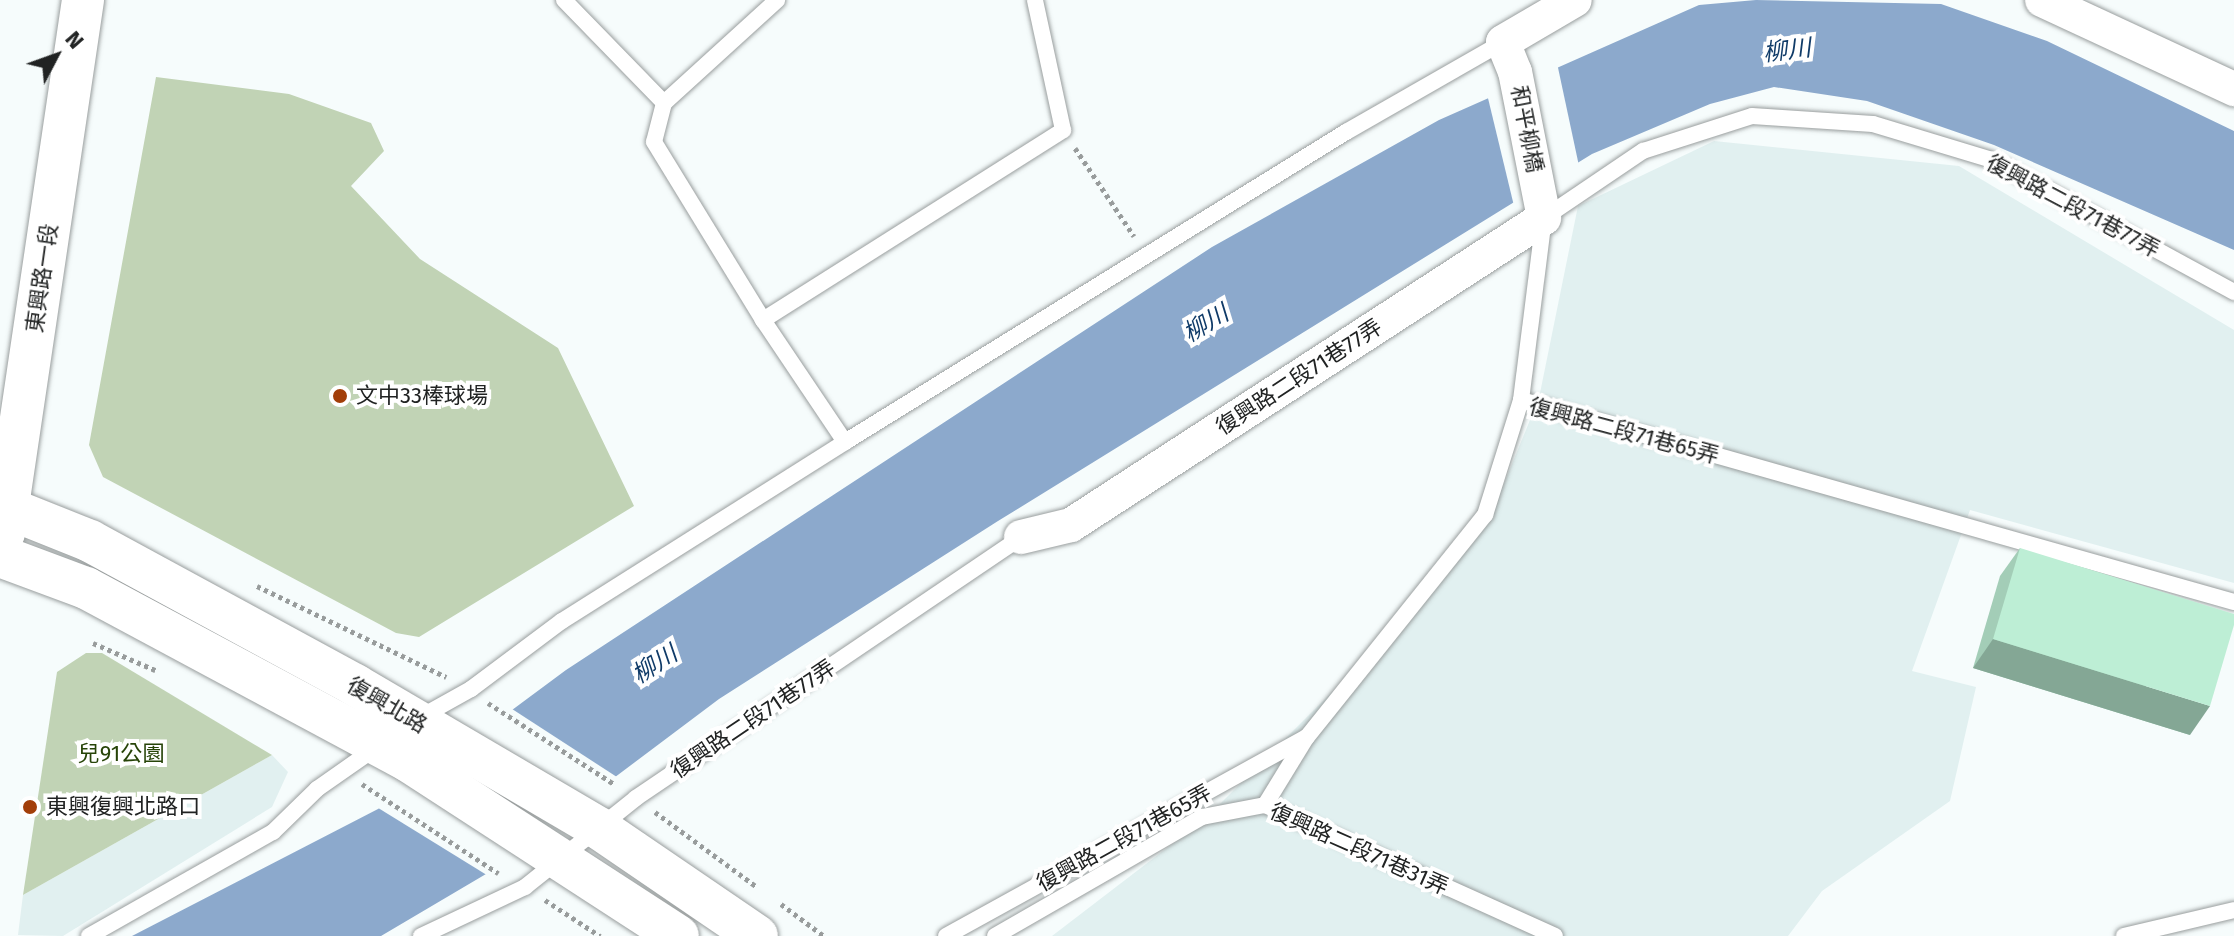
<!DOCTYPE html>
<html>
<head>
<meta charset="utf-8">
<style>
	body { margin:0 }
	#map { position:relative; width:2234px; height:936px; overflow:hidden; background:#f6fcfc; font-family:"Fira Sans","Noto Sans TC",sans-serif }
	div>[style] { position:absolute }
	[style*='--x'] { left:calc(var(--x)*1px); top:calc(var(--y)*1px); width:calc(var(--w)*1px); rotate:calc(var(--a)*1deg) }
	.built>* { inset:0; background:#e1f0f0 }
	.green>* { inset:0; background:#c1d3b5 }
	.water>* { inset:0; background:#8ca9cc }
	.pier>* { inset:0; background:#f6fcfc }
	.path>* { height:5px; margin-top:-2.5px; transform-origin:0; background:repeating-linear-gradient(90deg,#989c9c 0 4px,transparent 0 8px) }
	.roads { filter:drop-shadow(0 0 2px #999e9e) drop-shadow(0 0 2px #999e9e) }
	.service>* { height:16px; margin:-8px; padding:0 8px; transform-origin:8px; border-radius:8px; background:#fff }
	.minor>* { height:34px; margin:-17px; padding:0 17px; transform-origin:17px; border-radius:17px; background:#fff }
	.tertiary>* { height:42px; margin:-21px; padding:0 21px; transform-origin:21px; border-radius:21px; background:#fff }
	.wall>* { inset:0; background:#a3cdb7 }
	.shaded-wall>* { inset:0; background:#84a795 }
	.building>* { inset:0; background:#bdeed5 }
	.dots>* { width:22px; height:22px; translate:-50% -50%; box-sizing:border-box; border:4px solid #fff; border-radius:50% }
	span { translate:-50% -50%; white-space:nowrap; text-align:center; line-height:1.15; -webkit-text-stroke:8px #fff; paint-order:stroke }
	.street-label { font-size:22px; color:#212323 }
	.poi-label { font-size:22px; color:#212323 }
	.left { translate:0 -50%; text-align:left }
	.park-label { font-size:22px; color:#274408 }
	.water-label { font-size:24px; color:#103b68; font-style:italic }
	.north { position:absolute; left:16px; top:16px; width:80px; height:80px; -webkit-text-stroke:6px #fff; paint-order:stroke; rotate:49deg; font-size:22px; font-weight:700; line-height:32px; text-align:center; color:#212323 }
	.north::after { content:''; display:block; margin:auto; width:28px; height:36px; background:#212323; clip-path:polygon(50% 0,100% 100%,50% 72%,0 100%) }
</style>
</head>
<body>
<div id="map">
	<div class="built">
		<div style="clip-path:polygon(1714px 141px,1959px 166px,2234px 330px,2234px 583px,1970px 510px,1912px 671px,1976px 687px,1950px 801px,1822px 891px,1788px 936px,1052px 936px,1206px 818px,1428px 596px,1503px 486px,1539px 398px,1578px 206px)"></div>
		<div style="clip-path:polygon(272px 755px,288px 772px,272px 807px,63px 936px,18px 935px,23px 895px)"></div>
	</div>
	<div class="green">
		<div style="clip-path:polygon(156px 77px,289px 94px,371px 123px,384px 151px,351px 186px,420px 259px,558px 348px,634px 506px,419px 637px,396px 633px,103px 477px,89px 445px)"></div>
		<div style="clip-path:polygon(86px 653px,102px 653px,272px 755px,23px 895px,57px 672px)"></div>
	</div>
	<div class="water">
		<div style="clip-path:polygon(1756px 0,1941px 4px,2047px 41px,2234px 131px,2234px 250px,1994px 145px,1867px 101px,1774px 87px,1710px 104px,1592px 154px,998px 521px,719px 699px,486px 874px,381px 936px,132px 936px,378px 809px,566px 670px,1212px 247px,1439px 120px,1699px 5px)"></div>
	</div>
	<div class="pier">
		<div style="clip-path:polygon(1557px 63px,1579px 166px,1514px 206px,1487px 94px)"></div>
		<div style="clip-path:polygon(509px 707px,620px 779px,490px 877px,375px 806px)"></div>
	</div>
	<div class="path">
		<div style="--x:1075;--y:148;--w:106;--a:56.2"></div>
		<div style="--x:257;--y:586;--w:210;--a:25.7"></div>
		<div style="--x:93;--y:643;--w:68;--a:23.5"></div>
		<div style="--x:488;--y:703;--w:150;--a:32.7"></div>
		<div style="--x:362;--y:784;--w:163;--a:33.2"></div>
		<div style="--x:655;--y:812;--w:127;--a:36.3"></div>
		<div style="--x:545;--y:900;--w:66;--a:33.2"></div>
		<div style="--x:781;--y:904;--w:54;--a:36.7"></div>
	</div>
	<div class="roads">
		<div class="service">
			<div style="--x:564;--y:0;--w:144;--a:45.8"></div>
			<div style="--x:664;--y:103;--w:153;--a:-42.3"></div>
			<div style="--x:664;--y:103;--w:40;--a:104.4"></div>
			<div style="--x:654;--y:142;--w:209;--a:58.5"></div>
			<div style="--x:1521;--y:400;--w:183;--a:-82.8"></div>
			<div style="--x:1544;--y:218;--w:120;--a:-34.1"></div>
			<div style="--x:1643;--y:151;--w:114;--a:-17.8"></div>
			<div style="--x:1752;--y:116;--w:121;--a:3.8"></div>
			<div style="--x:1873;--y:124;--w:124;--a:16.8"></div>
			<div style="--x:1992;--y:160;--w:276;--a:28.6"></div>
			<div style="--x:845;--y:442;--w:147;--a:-123.9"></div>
			<div style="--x:763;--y:320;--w:355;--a:-32.3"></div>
			<div style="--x:1063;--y:130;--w:133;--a:-102.2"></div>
			<div style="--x:419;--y:718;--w:60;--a:-29.1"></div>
			<div style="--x:471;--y:689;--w:114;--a:-36.8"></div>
			<div style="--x:562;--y:621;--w:335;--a:-32.3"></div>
			<div style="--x:845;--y:442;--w:589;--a:-31.75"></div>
			<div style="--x:1346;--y:132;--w:181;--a:-29.8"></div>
			<div style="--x:1265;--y:805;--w:79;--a:-58.5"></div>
			<div style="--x:89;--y:936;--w:211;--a:-29.5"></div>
			<div style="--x:273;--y:832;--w:62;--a:-44.3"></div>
			<div style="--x:317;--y:789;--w:73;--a:-35"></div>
			<div style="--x:421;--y:936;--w:115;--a:-25.2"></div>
			<div style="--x:525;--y:887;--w:142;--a:-38.7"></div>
			<div style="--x:636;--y:798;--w:465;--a:-34.1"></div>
			<div style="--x:946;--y:936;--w:412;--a:-28.9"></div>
			<div style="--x:1307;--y:737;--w:285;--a:-51.3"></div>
			<div style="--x:1485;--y:515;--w:121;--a:-72.6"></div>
			<div style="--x:1521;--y:400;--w:741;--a:15.82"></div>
			<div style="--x:995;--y:936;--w:239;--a:-29.9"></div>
			<div style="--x:1202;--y:817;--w:64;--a:-10.8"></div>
			<div style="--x:1265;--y:805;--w:318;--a:24.3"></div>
			<div style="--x:2124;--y:936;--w:113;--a:-13.3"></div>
		</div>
		<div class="minor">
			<div style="--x:2042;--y:0;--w:212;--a:24.9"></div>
			<div style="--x:1021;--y:537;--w:51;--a:-13.5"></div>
			<div style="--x:1071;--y:525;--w:564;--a:-32.99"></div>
			<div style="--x:1544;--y:218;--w:149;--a:-101.2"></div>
			<div style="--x:1515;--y:72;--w:32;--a:-112"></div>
			<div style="--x:1503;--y:42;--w:83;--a:-30.3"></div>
		</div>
		<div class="tertiary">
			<div style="--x:0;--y:505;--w:97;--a:21.8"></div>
			<div style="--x:90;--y:541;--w:302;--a:28.5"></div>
			<div style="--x:355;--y:685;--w:284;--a:30.4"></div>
			<div style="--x:600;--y:829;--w:190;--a:34.3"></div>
			<div style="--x:4;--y:533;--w:539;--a:-81.57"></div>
			<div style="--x:0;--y:556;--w:92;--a:20.4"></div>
			<div style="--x:86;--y:588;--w:364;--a:28.2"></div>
			<div style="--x:407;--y:760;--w:323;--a:33"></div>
		</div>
	</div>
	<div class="wall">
		<div style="clip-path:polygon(2020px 548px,2190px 735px,1973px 668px,2000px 576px)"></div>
	</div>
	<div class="shaded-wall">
		<div style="clip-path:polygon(1993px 639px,2210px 706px,2190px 735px,1973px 668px)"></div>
	</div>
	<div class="building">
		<div style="clip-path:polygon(2020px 548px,2234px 614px,2234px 625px,2210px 706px,1993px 639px)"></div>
	</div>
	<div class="dots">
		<div style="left:340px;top:396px;background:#a23e09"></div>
		<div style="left:30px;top:807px;background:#a23e09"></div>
	</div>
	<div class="street-label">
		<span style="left:1527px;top:129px;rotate:79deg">和平柳橋</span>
		<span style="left:2073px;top:206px;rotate:28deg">復興路二段71巷77弄</span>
		<span style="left:42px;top:278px;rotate:-82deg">東興路一段</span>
		<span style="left:1299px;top:377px;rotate:-33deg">復興路二段71巷77弄</span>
		<span style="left:1624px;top:431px;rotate:15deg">復興路二段71巷65弄</span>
		<span style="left:387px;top:705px;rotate:30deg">復興北路</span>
		<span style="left:753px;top:719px;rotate:-34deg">復興路二段71巷77弄</span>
		<span style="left:1124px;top:838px;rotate:-29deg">復興路二段71巷65弄</span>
		<span style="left:1359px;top:849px;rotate:24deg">復興路二段71巷31弄</span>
	</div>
	<div class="poi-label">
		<span class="left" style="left:356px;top:396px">文中33棒球場</span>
		<span class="left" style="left:46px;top:807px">東興復興北路口</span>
	</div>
	<div class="park-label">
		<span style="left:121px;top:754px">兒91公園</span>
	</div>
	<div class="water-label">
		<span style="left:1787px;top:51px;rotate:-7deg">柳川</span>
		<span style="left:1206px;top:324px;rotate:-31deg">柳川</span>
		<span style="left:655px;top:665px;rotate:-33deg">柳川</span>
	</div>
	<div class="north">N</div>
</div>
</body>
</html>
